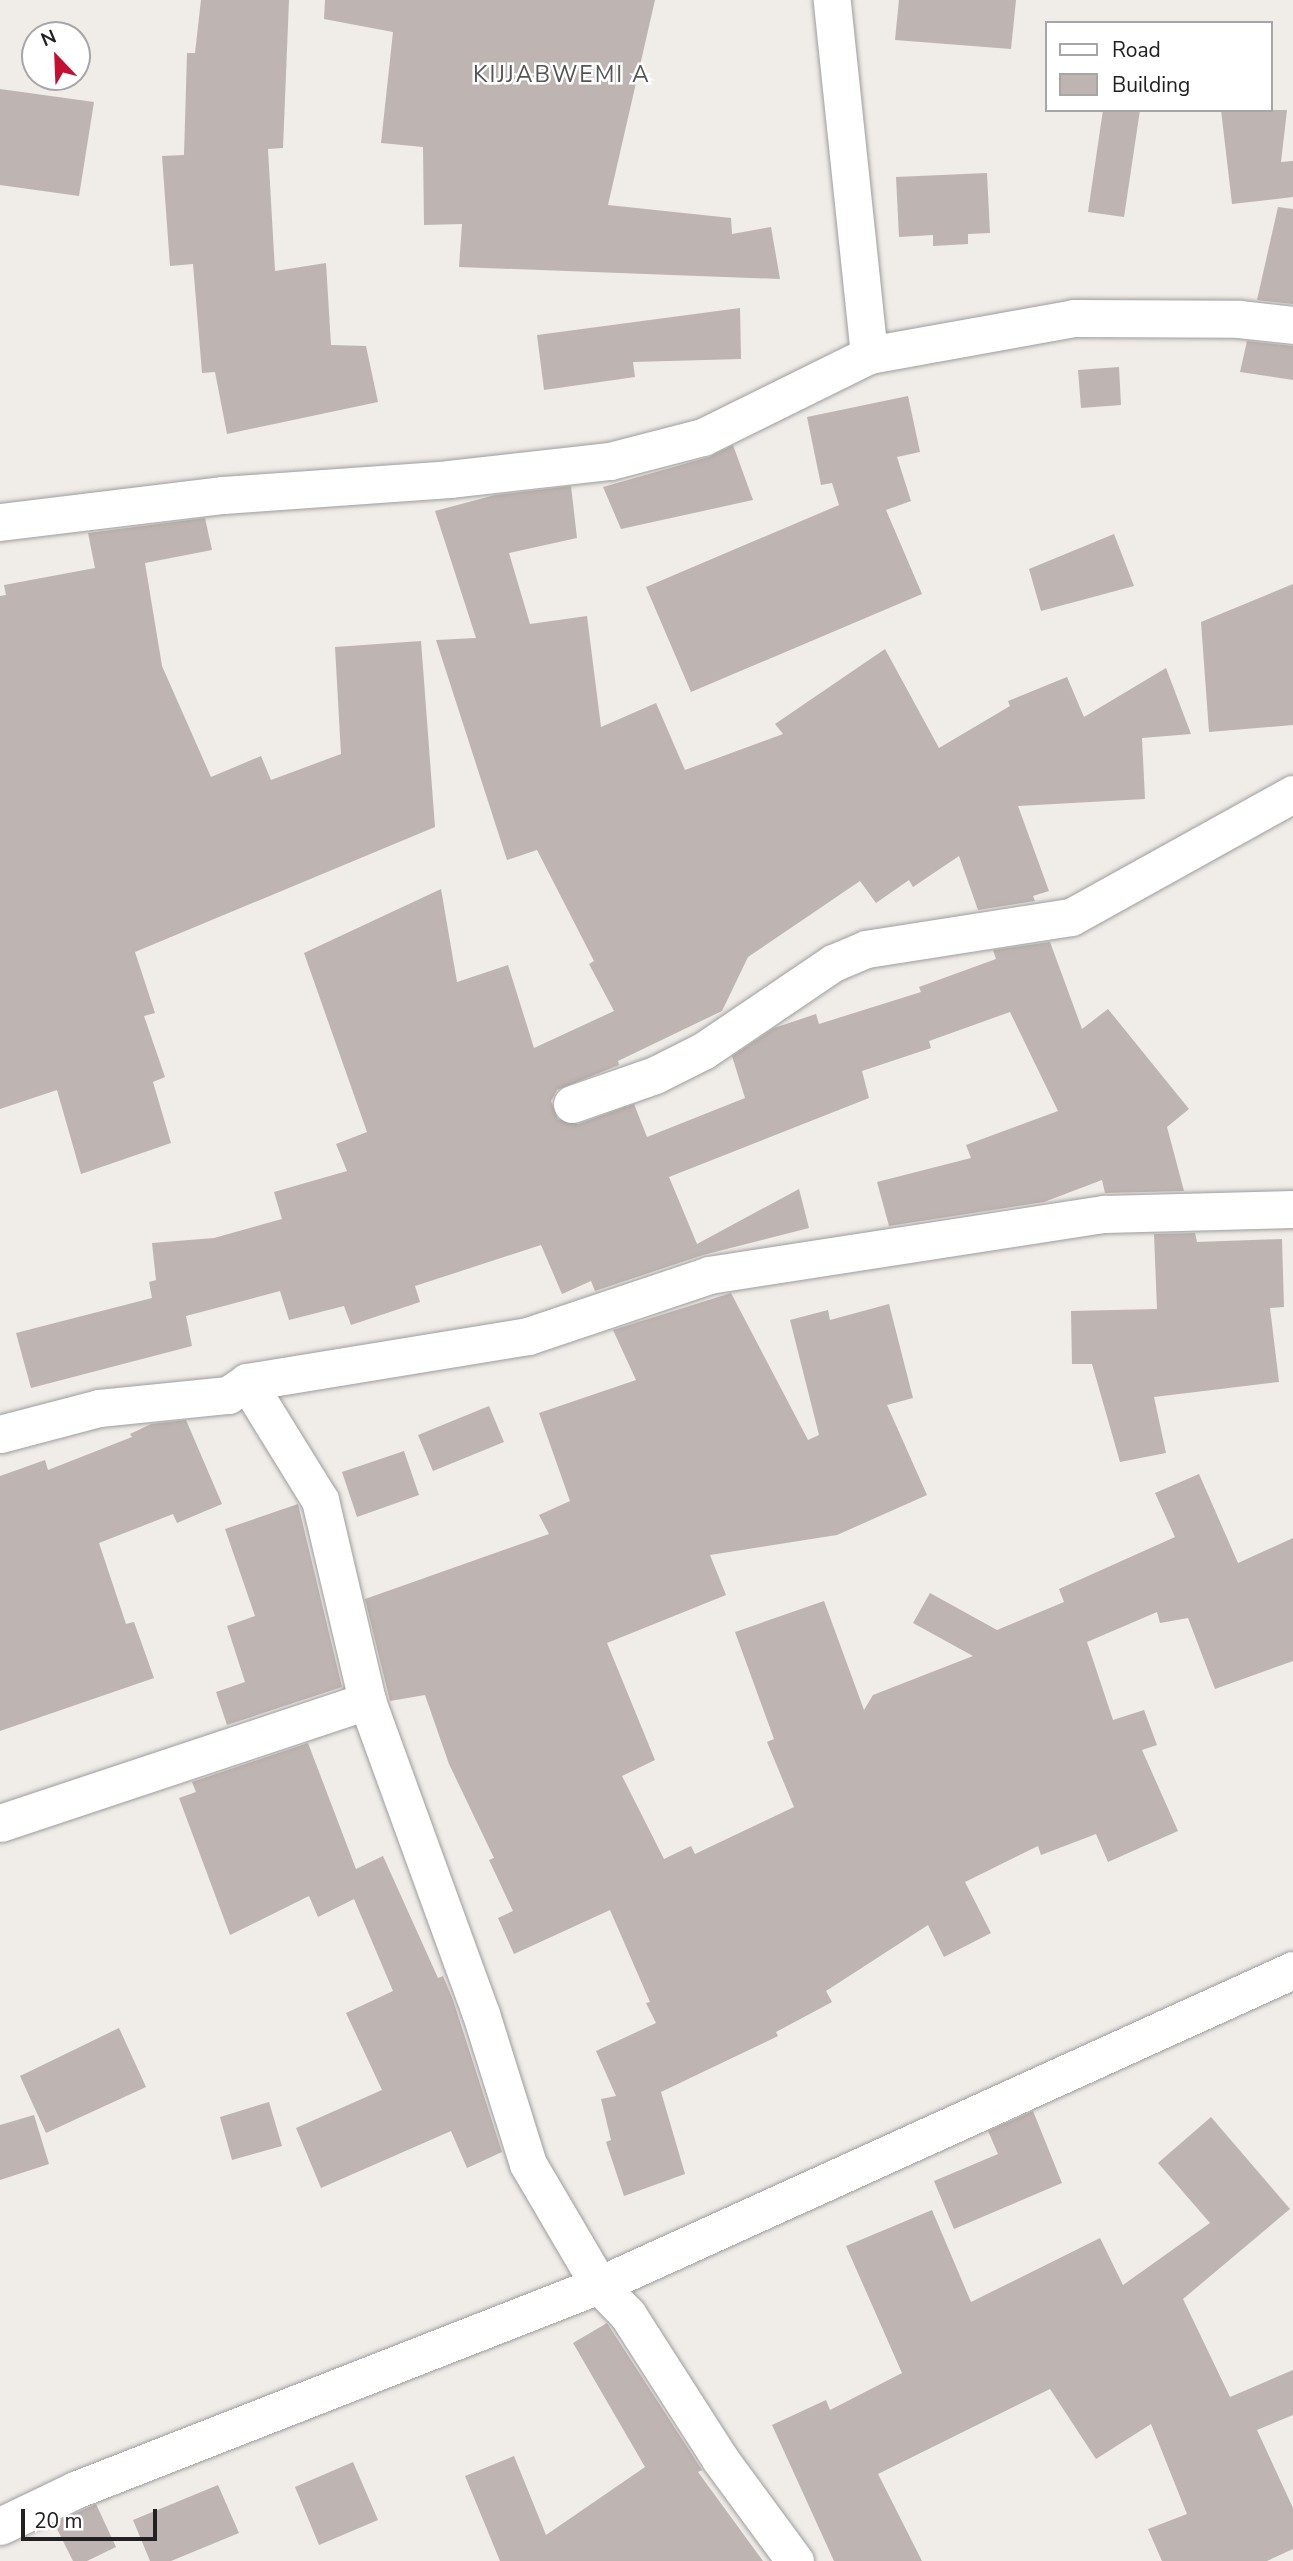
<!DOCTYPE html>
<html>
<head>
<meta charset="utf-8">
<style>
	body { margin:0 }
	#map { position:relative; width:1293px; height:2561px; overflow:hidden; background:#f0ece8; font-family:"Nunito Sans",sans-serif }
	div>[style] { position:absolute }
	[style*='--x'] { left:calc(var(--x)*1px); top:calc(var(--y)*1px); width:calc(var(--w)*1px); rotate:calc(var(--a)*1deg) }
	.building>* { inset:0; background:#beb4b1 }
	.roads { filter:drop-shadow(0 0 2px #9e9e9e) drop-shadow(0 0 2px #9e9e9e) }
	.minor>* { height:37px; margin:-18.5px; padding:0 18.5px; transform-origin:18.5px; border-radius:18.5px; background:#fff }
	span { translate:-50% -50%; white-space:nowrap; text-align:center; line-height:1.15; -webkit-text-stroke:5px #fff; paint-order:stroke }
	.quarter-label { font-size:23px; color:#545454; letter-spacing:2px }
	.legend { position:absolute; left:1045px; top:21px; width:228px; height:91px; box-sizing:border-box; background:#fff; border:2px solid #a6a6a6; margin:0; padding:9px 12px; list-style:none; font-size:21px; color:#212121 }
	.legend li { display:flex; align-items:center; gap:14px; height:35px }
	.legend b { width:35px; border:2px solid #a6a6a6 }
	.north { position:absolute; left:21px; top:21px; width:70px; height:70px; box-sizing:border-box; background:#fff; border:2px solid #a6a6a6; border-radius:50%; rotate:337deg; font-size:19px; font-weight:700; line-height:28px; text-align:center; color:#212121 }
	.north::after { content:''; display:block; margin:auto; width:24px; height:32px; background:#c20f32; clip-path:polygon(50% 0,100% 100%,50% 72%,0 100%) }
	.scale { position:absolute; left:21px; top:2509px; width:136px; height:32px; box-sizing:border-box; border:4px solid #212121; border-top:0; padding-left:9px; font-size:21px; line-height:24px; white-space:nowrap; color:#212121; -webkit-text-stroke:5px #fff; paint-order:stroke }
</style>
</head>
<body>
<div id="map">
	<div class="building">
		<div style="clip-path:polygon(201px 0,289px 0,283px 148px,268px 149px,275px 271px,326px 263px,331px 345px,366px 346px,378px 402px,227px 434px,215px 372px,202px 373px,193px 264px,170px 266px,162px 156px,184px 155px,187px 53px,195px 53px)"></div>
		<div style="clip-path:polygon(325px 0,655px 0,608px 205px,731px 218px,732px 234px,771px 227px,780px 279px,459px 267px,462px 224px,424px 225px,423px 147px,381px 143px,393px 32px,324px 19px)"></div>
		<div style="clip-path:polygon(899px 0,1016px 0,1011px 49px,895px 40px)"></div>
		<div style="clip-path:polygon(0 89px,94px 102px,79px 196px,0 185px)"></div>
		<div style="clip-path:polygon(1103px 110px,1140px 110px,1124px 217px,1088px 212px)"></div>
		<div style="clip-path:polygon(1221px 110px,1287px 110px,1281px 162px,1293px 161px,1293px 197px,1232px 204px)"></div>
		<div style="clip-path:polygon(987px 173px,990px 233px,968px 234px,968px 244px,933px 246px,933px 235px,899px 237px,896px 177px)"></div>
		<div style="clip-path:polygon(1278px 207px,1293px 209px,1293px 304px,1257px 300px)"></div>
		<div style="clip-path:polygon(740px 308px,741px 359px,633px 362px,635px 377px,544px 390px,537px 335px)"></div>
		<div style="clip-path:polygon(1247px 341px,1293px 346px,1293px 380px,1240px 372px)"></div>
		<div style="clip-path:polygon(1119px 367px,1121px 405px,1081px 408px,1078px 370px)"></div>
		<div style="clip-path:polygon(908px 396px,920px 452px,897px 457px,911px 501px,886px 510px,922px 594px,691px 692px,646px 587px,839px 505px,832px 483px,821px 485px,807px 417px)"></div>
		<div style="clip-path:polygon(733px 445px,753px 500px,621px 529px,603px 487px,709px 457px)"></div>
		<div style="clip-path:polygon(571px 486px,577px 538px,509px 553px,530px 624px,587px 616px,601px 727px,656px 703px,685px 770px,783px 734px,775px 724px,885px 649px,939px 748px,1010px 706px,1008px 701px,1067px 677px,1084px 717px,1166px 668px,1191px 734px,1142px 738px,1145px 799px,1018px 806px,1049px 891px,1033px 896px,1035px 901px,978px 910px,959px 856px,913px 887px,909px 880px,876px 903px,860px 881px,748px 957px,722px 1011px,618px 1061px,619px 1065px,557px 1090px,551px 1101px,558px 1119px,578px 1124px,634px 1104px,647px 1137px,745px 1098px,732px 1056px,774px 1028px,816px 1014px,819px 1024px,921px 992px,919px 987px,996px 959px,993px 950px,1050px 942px,1082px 1029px,1108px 1009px,1189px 1109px,1167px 1127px,1184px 1191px,1105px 1193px,1102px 1180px,1044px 1202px,889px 1226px,877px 1182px,971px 1158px,966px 1145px,1058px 1111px,1010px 1012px,929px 1041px,931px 1048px,862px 1071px,869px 1098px,669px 1177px,697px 1244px,799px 1189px,809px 1228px,703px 1255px,595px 1291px,591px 1281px,562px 1294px,541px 1245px,415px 1286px,420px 1302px,351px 1325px,344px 1306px,289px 1320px,280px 1291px,186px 1316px,192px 1346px,31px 1388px,16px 1333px,152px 1298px,149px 1282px,156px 1280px,152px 1243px,214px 1238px,282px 1219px,274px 1192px,347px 1171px,336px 1144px,367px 1132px,304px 953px,441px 889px,457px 982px,508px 965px,534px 1048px,614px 1011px,589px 964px,594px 961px,537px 850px,507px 860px,436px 640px,476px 638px,435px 511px,495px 495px)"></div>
		<div style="clip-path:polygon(205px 518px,212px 550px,145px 563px,162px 666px,211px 777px,261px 756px,271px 780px,341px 754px,335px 647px,421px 641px,435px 827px,135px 952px,155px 1013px,144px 1016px,165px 1077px,153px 1082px,171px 1143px,81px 1174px,57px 1090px,0 1109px,0 596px,6px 595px,4px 585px,95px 568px,88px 533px)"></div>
		<div style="clip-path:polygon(1114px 534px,1134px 586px,1041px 611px,1029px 569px)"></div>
		<div style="clip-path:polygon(1293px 584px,1293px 725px,1209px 732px,1201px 622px)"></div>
		<div style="clip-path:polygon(1195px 1233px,1197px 1242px,1282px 1239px,1284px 1307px,1270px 1308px,1279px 1382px,1154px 1397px,1166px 1453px,1120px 1462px,1092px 1364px,1072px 1364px,1071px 1311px,1157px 1309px,1154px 1234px)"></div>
		<div style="clip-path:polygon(731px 1293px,808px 1440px,819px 1435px,790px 1320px,828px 1310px,830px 1320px,889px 1304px,913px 1398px,887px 1405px,927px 1495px,837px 1535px,710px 1555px,726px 1595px,607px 1643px,655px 1760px,622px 1776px,664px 1859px,691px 1846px,695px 1854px,794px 1807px,767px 1742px,774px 1739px,735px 1632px,824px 1601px,864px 1710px,873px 1695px,973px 1656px,913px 1623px,930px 1593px,997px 1630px,1064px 1602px,1059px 1589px,1175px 1537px,1155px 1493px,1199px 1474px,1238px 1563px,1293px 1538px,1293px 1661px,1215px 1689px,1188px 1618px,1160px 1623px,1157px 1612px,1087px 1642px,1113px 1720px,1144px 1710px,1157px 1745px,1142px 1750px,1178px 1831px,1108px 1862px,1096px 1834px,1041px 1855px,1038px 1846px,965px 1882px,991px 1933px,944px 1957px,928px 1925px,826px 1991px,832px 2002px,776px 2032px,778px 2036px,661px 2092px,685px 2174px,624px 2196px,606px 2142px,611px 2140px,601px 2099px,616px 2096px,596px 2051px,656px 2023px,646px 2003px,650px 2002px,610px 1910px,514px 1954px,498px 1918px,513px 1911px,489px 1860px,494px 1858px,449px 1764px,425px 1695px,390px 1701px,365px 1599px,549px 1534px,539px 1515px,570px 1501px,539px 1413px,636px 1380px,613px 1330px)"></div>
		<div style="clip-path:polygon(489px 1406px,504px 1442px,433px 1471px,418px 1435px)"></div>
		<div style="clip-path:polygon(186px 1420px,222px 1504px,177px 1523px,173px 1514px,99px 1543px,126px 1624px,134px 1622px,154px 1678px,0 1731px,0 1476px,45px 1460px,48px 1470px,132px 1437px,130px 1434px,151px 1424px)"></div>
		<div style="clip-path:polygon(404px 1451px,419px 1495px,357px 1517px,342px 1472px)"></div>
		<div style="clip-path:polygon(298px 1504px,342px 1687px,227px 1725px,216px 1692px,245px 1682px,227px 1626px,255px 1616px,225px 1529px)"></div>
		<div style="clip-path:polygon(308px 1743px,356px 1869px,383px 1856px,438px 1978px,443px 1976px,453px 2000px,502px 2152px,467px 2168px,451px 2131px,321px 2188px,296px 2128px,382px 2090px,346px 2013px,393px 1991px,354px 1899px,318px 1917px,309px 1896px,230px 1935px,179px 1798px,196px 1792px,192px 1782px)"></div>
		<div style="clip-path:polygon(119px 2028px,146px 2087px,46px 2133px,20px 2076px)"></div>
		<div style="clip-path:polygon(269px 2102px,282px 2146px,232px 2160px,220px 2117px)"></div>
		<div style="clip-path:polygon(1033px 2111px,1062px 2183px,954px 2229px,934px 2181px,998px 2154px,988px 2131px)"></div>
		<div style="clip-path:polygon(34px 2115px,49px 2164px,0 2180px,0 2125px)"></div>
		<div style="clip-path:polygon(1211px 2117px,1290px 2209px,1183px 2299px,1230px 2397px,1293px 2370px,1293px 2415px,1257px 2430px,1293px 2508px,1293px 2549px,1267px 2561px,1162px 2561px,1148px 2529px,1187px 2514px,1151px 2424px,1096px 2459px,1050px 2389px,878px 2474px,922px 2561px,834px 2561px,772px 2425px,826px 2400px,830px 2410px,902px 2373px,846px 2246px,932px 2210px,971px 2302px,1100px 2238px,1123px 2285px,1210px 2223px,1158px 2163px)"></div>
		<div style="clip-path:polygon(607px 2323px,702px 2470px,698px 2472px,763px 2561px,500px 2561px,465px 2476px,514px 2456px,546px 2535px,645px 2467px,573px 2343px)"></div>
		<div style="clip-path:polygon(353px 2462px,378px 2520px,319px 2545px,295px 2487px)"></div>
		<div style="clip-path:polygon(218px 2485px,239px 2533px,171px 2561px,150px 2561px,133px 2520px)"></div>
		<div style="clip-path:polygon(96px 2504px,116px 2547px,87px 2561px,73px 2561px,54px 2523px)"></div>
	</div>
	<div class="roads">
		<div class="minor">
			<div style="--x:869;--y:355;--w:208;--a:-10.2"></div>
			<div style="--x:1074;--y:318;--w:165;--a:0.3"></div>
			<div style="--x:1239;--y:319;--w:54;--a:6.3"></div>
			<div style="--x:0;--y:522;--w:225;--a:-6.9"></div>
			<div style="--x:223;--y:495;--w:227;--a:-4"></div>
			<div style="--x:449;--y:479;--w:162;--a:-6.4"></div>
			<div style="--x:610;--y:461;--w:96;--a:-14.5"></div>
			<div style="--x:703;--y:437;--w:185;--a:-26.3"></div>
			<div style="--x:869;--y:355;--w:357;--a:-96"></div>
			<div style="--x:572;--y:1104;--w:88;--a:-19.3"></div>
			<div style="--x:655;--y:1075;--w:54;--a:-26.6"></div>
			<div style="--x:703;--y:1051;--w:157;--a:-34.1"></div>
			<div style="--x:833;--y:963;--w:36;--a:-23"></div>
			<div style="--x:866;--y:949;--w:207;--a:-8.9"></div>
			<div style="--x:1071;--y:917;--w:254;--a:-29"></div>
			<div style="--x:247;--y:1382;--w:285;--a:-9.3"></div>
			<div style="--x:528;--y:1336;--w:191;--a:-18.6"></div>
			<div style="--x:709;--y:1275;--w:400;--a:-8.8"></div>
			<div style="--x:1104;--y:1214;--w:189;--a:-1.5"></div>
			<div style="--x:0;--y:1434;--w:102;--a:-14.7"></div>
			<div style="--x:99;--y:1408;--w:130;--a:-5.8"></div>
			<div style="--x:228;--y:1395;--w:23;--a:-34"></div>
			<div style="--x:247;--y:1382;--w:139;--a:58.3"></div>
			<div style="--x:320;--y:1500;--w:206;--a:76.8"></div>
			<div style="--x:367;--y:1701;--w:333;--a:70"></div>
			<div style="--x:481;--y:2014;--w:157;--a:72.6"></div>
			<div style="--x:528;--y:2164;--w:140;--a:59.6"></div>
			<div style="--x:599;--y:2285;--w:42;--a:46"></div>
			<div style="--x:628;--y:2315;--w:171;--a:57.4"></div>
			<div style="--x:720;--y:2459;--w:127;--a:53.7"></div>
			<div style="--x:0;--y:1823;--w:387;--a:-18.4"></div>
			<div style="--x:0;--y:2526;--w:83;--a:-25.6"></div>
			<div style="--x:75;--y:2490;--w:563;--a:-21.37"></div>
			<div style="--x:599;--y:2285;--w:762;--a:-24.41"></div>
		</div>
	</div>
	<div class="quarter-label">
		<span style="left:562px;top:75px">KIJJABWEMI A</span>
	</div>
	<ul class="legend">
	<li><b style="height:9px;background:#fff"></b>Road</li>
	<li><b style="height:19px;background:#beb4b1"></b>Building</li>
	</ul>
	<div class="north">N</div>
	<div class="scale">20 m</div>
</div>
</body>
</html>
